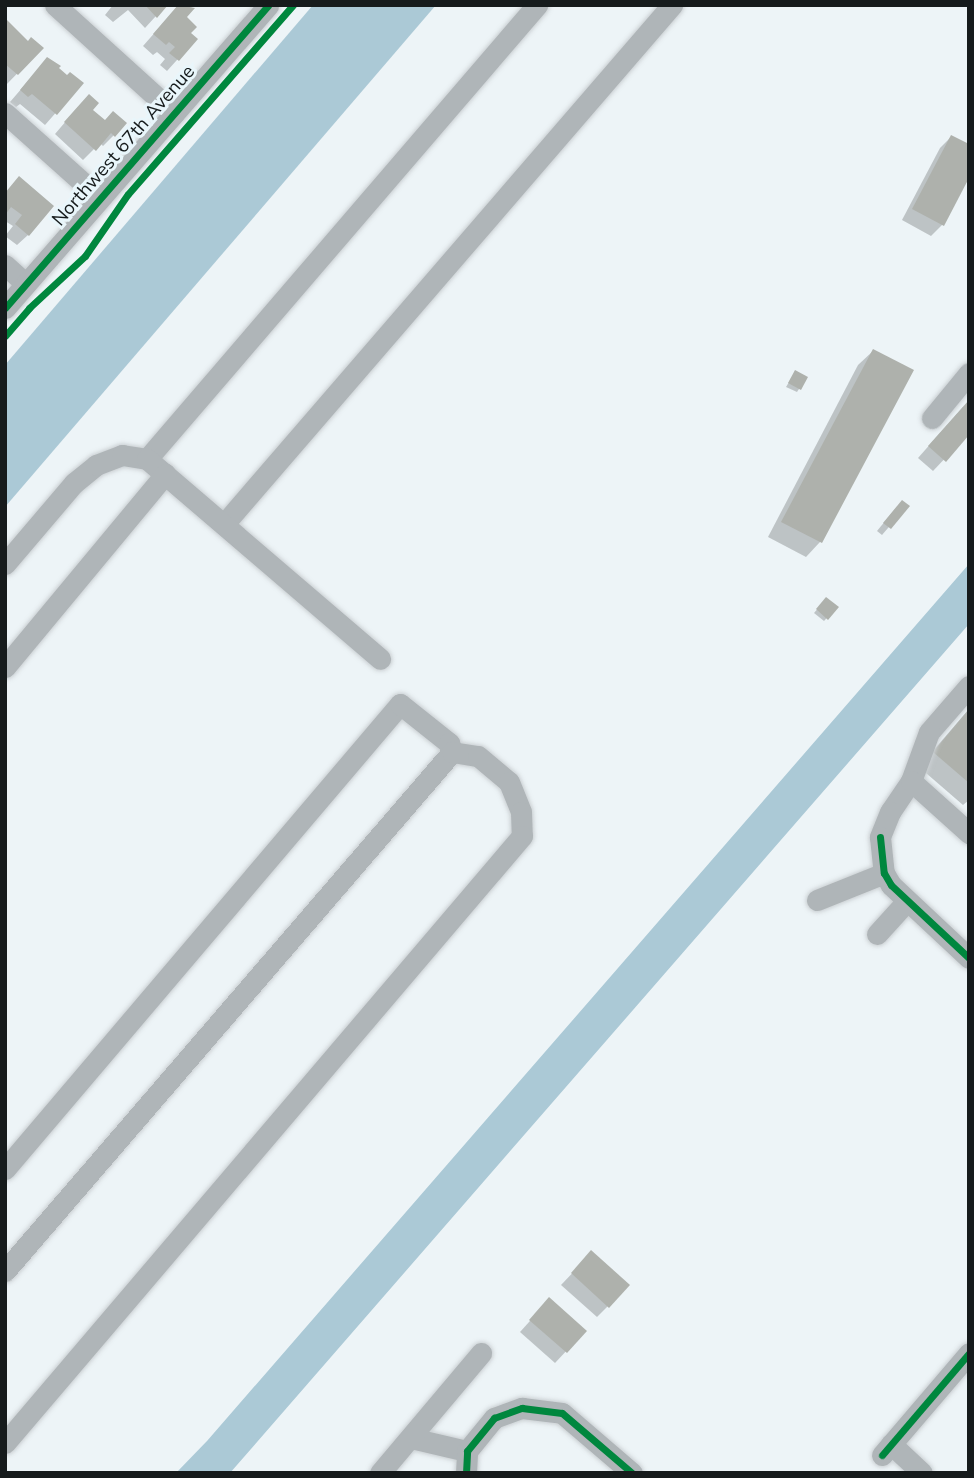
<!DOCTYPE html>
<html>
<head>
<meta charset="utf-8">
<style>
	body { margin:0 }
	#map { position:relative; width:974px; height:1478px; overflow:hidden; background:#edf4f7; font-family:"Nunito Sans",sans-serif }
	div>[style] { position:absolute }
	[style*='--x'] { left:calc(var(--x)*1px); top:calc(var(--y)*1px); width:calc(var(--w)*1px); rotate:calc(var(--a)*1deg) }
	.water>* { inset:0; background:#abc9d6 }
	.shadow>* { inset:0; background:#0003 }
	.building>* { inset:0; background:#aeb1ac }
	.roads { filter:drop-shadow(0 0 2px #cbd0d3) drop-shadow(0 0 2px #cbd0d3) }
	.minor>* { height:21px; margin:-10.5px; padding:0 10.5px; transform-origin:10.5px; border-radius:10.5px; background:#afb5b8 }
	.cycleway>* { height:7px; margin:-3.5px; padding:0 3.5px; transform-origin:3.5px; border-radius:3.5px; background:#00873e }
	span { translate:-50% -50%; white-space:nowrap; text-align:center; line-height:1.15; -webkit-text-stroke:6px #e9f6fb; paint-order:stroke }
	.street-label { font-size:19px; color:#161b1c }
	.frame { position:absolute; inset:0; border:7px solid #161b1c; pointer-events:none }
</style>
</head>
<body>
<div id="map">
	<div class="water">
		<div style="clip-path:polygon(313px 5px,436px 5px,5px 507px,5px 365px)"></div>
		<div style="clip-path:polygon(969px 564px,969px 624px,230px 1473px,176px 1473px,207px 1441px)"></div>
	</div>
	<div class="shadow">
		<div style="clip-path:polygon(113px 5px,166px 5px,145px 28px,128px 10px,113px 22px,105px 15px)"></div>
		<div style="clip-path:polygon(179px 5px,193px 8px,184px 18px,189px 33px,196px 39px,167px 71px,160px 65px,165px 59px,157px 52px,153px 55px,143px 46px)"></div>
		<div style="clip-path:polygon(5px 22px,27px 43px,42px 48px,6px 85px)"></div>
		<div style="clip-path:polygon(47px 59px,67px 77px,81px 84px,45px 125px,20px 104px,16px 107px,10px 102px)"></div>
		<div style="clip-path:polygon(78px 107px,91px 111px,114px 135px,103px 146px,100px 143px,83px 160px,55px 134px)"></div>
		<div style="clip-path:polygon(951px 137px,942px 225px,931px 236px,902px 220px,940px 148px)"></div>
		<div style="clip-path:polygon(20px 179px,28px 235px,17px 245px,5px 236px,13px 226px,5px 221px,5px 194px)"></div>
		<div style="clip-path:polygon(873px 351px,911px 371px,820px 542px,806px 557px,768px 537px,858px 365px)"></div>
		<div style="clip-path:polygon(795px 372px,806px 378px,797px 392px,786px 387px)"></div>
		<div style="clip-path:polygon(963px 407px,969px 433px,933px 471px,918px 458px)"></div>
		<div style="clip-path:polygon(907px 506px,882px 535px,877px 531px,895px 509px)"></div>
		<div style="clip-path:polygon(826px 599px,836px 608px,824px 621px,814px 613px)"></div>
		<div style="clip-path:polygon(969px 709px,969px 800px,963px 805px,919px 767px)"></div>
		<div style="clip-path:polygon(581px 1264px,608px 1306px,597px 1317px,561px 1285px)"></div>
		<div style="clip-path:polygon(539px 1311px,585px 1331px,555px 1363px,520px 1332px)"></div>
	</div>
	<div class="building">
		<div style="clip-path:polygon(145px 5px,168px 5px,157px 18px)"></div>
		<div style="clip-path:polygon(178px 5px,195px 8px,187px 17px,197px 27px,191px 33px,198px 39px,179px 61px,169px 53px,175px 47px,169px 42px,166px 45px,153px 34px)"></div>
		<div style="clip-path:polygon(5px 18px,28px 41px,31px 37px,44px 48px,18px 75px,5px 64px)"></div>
		<div style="clip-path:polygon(47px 57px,61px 66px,59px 68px,67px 75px,70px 72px,84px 83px,57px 115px,32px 94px,28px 97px,20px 90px)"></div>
		<div style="clip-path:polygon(89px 94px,99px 103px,93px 110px,105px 120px,113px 111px,127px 123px,115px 137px,111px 133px,96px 151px,64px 122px)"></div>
		<div style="clip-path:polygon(951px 135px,969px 144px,969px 178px,944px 226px,912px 209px)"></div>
		<div style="clip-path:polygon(19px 176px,54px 206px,29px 236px,15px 224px,22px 215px,11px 207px,5px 215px,5px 193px)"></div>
		<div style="clip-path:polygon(873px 349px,914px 370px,822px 543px,781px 522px)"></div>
		<div style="clip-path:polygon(795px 370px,808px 377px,801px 390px,788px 383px)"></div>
		<div style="clip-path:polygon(969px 400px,969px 435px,946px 462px,928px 446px)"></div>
		<div style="clip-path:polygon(902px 500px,910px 506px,891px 529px,883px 523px)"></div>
		<div style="clip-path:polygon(826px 597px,839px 607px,828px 620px,816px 609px)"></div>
		<div style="clip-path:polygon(969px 709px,969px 783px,933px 752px)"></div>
		<div style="clip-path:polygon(591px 1250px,630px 1285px,609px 1308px,571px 1273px)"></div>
		<div style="clip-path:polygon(549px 1297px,587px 1331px,567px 1353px,529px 1320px)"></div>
	</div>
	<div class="roads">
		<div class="minor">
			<div style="--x:55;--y:5;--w:161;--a:42.2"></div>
			<div style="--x:5;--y:113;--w:127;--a:41.8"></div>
			<div style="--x:5;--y:265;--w:28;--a:42"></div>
			<div style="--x:5;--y:308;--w:401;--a:-49"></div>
			<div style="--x:932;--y:418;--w:58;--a:-50.6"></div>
			<div style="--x:147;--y:459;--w:599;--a:-49.34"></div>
			<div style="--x:224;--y:524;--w:686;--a:-49.2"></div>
			<div style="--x:5;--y:564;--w:106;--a:-49.6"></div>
			<div style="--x:74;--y:483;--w:28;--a:-39"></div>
			<div style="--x:96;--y:465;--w:28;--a:-21"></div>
			<div style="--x:122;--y:455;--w:25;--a:9"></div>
			<div style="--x:147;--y:459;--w:307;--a:40.6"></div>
			<div style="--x:5;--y:667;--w:251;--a:-50.3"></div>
			<div style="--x:969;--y:686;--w:61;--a:131"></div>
			<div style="--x:929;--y:732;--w:52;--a:110.2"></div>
			<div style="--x:911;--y:781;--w:37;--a:124"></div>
			<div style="--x:890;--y:812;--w:27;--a:112"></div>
			<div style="--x:880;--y:837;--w:36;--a:84"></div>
			<div style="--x:884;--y:873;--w:14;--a:60"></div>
			<div style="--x:891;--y:885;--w:107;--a:43.1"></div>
			<div style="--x:911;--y:781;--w:78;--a:41.9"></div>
			<div style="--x:817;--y:900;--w:72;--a:-21.9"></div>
			<div style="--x:877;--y:934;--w:43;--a:-47.8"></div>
			<div style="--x:5;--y:1169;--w:610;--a:-49.65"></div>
			<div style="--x:400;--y:704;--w:63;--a:38.5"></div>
			<div style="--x:449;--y:743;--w:9;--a:72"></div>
			<div style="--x:5;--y:1271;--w:685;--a:-49.26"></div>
			<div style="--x:452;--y:752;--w:26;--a:9"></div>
			<div style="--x:478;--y:756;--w:40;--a:40"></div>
			<div style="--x:509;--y:782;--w:32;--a:68"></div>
			<div style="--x:521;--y:812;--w:24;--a:88"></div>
			<div style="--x:522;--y:836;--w:797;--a:130.42"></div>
			<div style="--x:411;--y:1438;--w:57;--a:13.1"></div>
			<div style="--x:891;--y:1444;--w:42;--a:43.1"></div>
			<div style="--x:882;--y:1455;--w:134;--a:-49.5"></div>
			<div style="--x:380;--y:1473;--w:157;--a:-49.9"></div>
			<div style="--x:466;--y:1473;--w:22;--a:-87"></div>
			<div style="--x:467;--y:1451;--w:43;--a:-50.7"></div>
			<div style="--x:494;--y:1418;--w:30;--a:-20"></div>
			<div style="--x:522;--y:1408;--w:40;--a:7.1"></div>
			<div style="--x:562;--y:1413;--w:92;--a:40.6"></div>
		</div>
	</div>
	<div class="cycleway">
		<div style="--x:5;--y:308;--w:401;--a:-49"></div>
		<div style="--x:5;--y:336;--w:37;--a:-49"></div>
		<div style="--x:29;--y:308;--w:76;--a:-42.9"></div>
		<div style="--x:85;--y:256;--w:75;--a:-55.3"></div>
		<div style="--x:128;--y:194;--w:251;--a:-48.9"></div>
		<div style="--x:880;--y:837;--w:36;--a:84"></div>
		<div style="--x:884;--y:873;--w:14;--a:60"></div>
		<div style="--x:891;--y:885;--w:107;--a:43.1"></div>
		<div style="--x:882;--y:1455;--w:134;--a:-49.5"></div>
		<div style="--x:466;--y:1473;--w:22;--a:-87"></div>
		<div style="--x:467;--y:1451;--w:43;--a:-50.7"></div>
		<div style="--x:494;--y:1418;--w:30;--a:-20"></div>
		<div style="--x:522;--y:1408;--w:40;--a:7.1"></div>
		<div style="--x:562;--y:1413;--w:92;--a:40.6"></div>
	</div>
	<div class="street-label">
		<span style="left:124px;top:146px;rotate:-49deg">Northwest 67th Avenue</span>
	</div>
	<div class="frame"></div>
</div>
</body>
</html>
